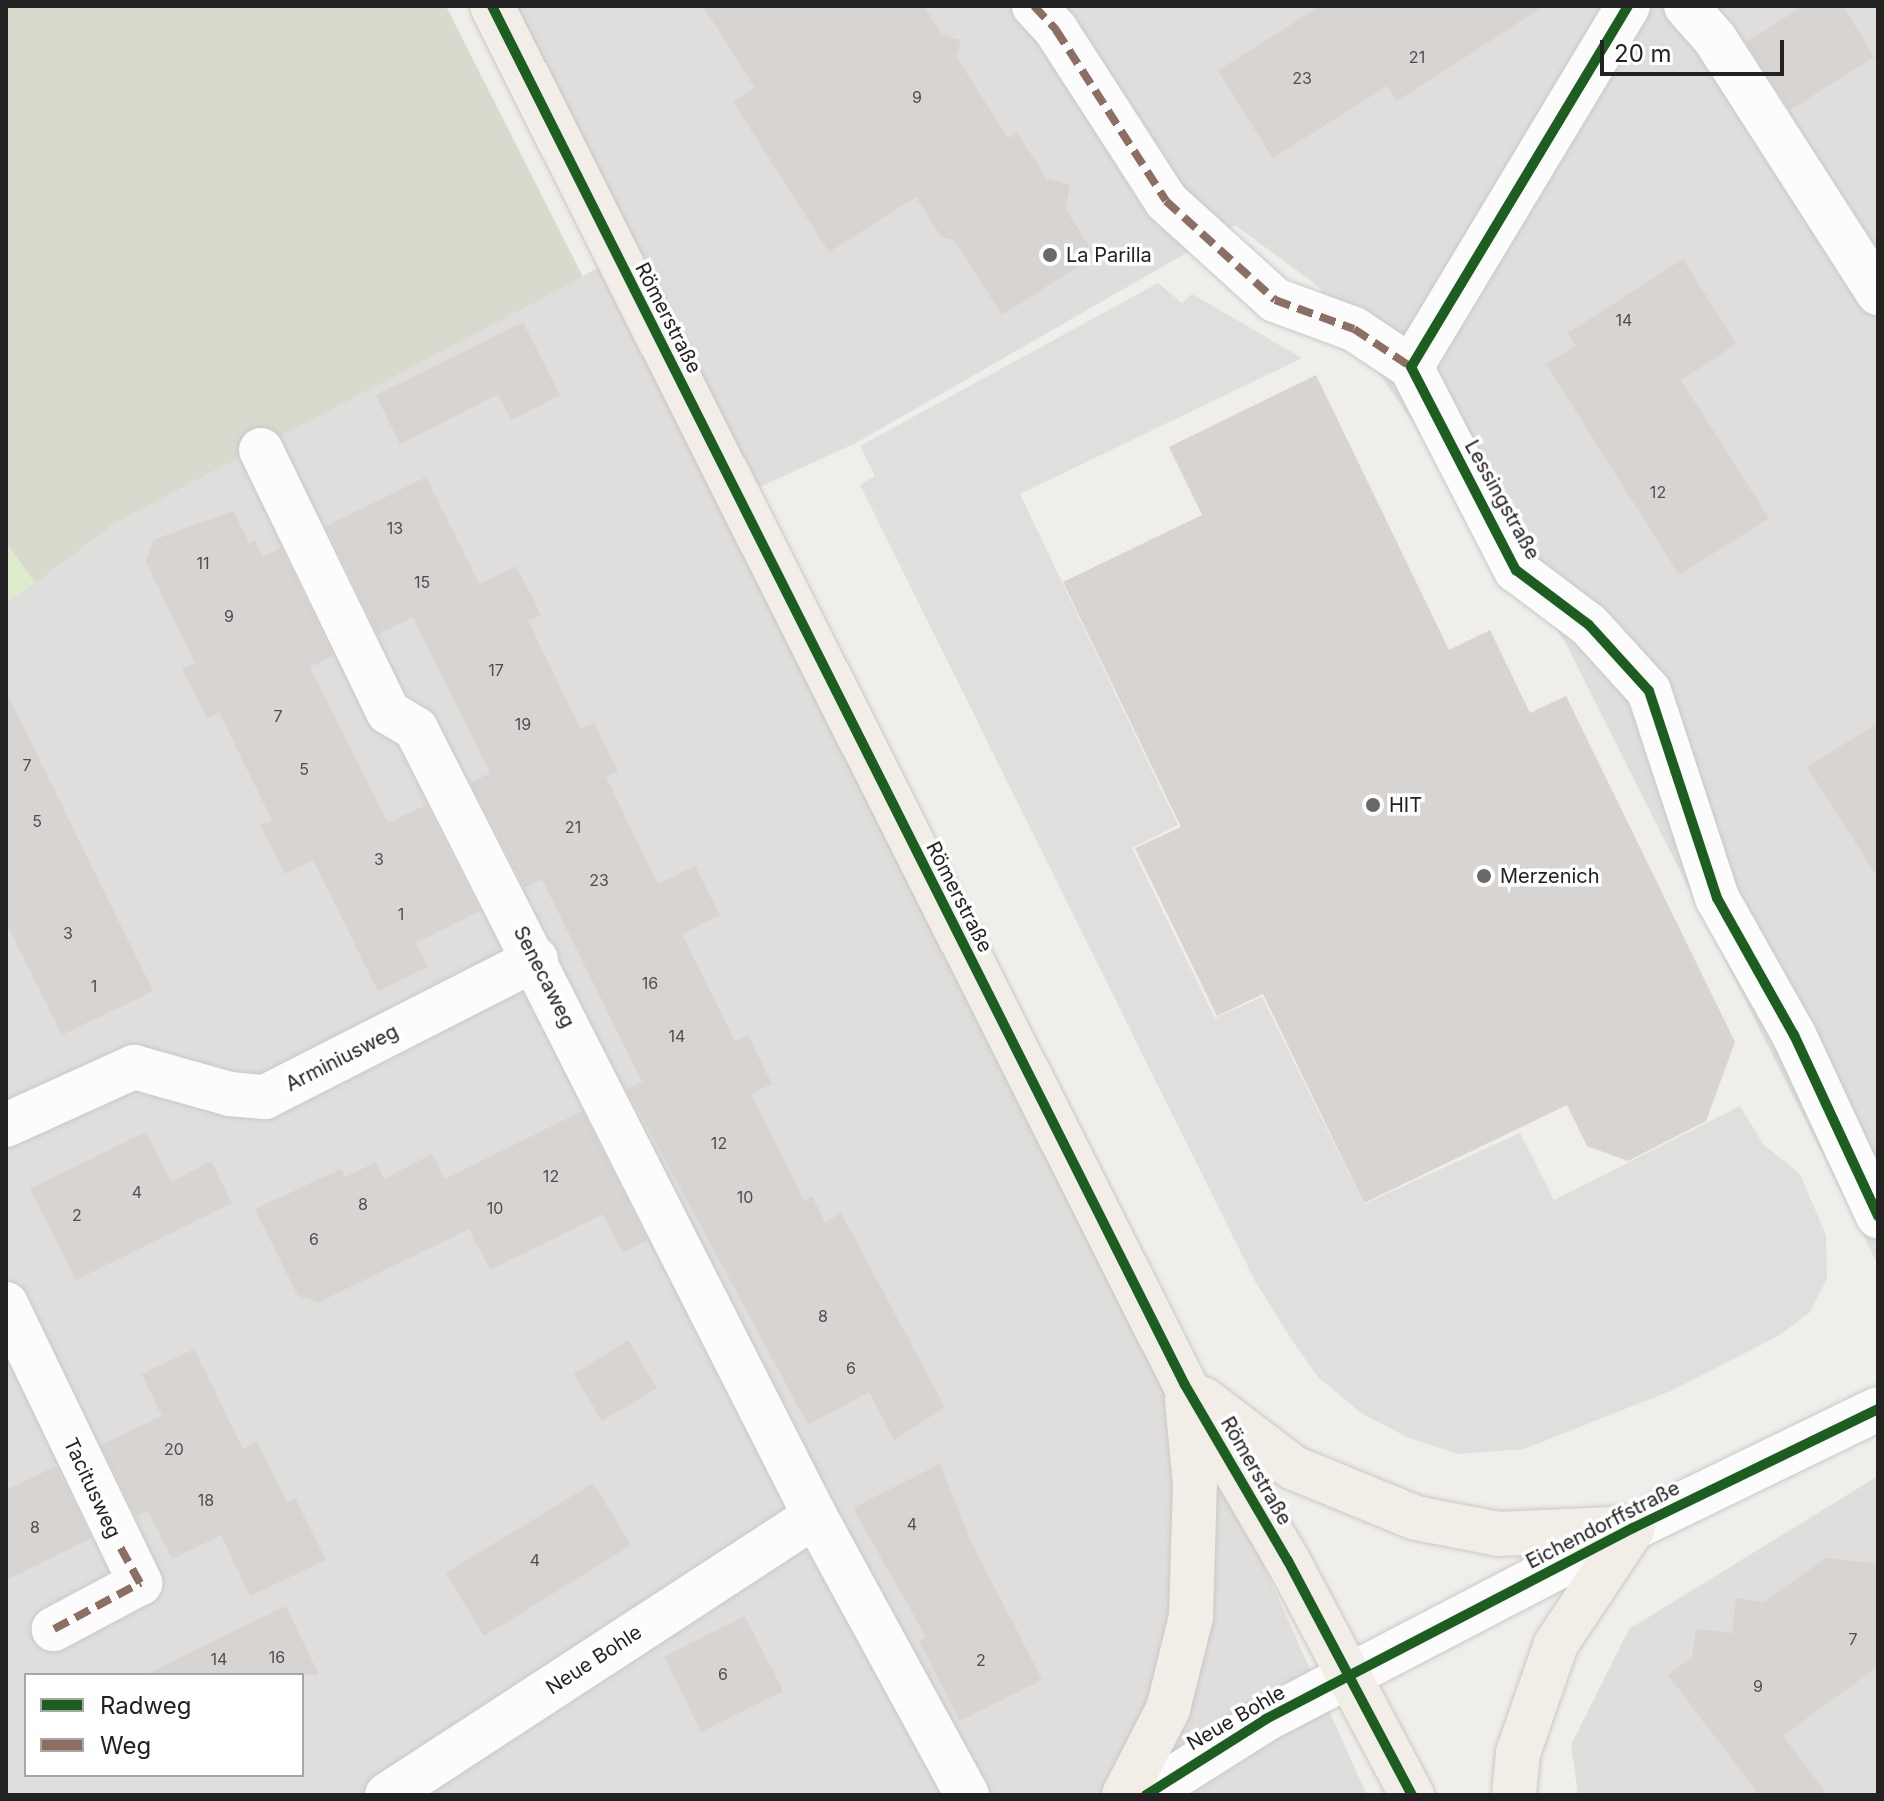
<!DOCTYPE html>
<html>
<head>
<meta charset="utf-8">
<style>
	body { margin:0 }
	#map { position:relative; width:1884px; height:1801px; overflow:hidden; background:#f0eeeb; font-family:Inter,sans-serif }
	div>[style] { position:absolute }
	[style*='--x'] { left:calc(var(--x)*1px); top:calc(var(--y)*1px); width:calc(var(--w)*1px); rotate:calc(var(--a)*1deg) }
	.residential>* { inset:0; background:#dfdedc }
	.construction>* { inset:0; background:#d9d9cd }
	.grass>* { inset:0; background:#ddeccb }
	.parking>* { inset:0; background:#e0dfde }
	.building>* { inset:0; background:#d7d4d2 }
	.roads { filter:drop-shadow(0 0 2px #c9c8c7) drop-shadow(0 0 2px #c9c8c7) }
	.minor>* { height:44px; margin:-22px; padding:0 22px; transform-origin:22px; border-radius:22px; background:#fdfcfc }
	.major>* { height:44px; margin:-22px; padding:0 22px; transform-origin:22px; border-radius:22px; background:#f3ede7 }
	.quiet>* { height:8px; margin-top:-4px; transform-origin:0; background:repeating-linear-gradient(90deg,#8d6e63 0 16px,transparent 0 24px) }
	.cycleway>* { height:10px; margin:-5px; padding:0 5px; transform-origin:5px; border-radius:5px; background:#1b5e20 }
	.dots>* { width:22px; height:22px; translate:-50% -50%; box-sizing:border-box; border:4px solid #fff; border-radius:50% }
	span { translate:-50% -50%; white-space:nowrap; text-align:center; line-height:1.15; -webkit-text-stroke:7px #fff; paint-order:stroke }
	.number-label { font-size:16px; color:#4f4e4e }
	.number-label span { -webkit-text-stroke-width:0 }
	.poi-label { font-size:20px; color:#222 }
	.left { translate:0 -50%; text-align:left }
	.street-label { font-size:20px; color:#222 }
	.frame { position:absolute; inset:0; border:8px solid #222; pointer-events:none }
	.legend { position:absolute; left:24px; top:1673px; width:280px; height:104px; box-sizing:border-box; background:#fff; border:2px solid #a7a7a7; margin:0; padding:10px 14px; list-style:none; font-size:24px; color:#222 }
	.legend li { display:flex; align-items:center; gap:16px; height:40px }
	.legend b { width:40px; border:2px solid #a7a7a7 }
	.scale { position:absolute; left:1600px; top:40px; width:184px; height:36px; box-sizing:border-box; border:4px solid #222; border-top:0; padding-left:10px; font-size:24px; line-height:28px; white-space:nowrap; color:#222; -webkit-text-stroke:6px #fff; paint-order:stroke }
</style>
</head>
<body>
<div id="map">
	<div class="residential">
		<div style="clip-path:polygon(evenodd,499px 6px,1878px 6px,1878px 1265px,1565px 642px,1319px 287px,1235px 225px,856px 443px,738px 497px,1172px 1363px,1367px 1795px,6px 1795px,6px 602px,115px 523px,617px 258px,499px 6px,26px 1675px,302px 1675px,302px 1775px,26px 1775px,26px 1675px)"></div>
		<div style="clip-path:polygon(1878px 1476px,1878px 1795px,1578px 1795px,1571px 1745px,1629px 1629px)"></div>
	</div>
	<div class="construction">
		<div style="clip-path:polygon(6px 6px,446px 6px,583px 277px,115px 523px,35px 583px,6px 543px)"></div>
	</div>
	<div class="grass">
		<div style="clip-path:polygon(6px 543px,35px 583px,6px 602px)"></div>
	</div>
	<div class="parking">
		<div style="clip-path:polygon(1158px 283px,1182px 303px,1192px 294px,1302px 358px,1020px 494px,1178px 825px,1132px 848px,1215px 1018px,1262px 997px,1364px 1204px,1520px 1133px,1554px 1200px,1740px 1106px,1763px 1144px,1800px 1174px,1826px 1235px,1827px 1279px,1810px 1312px,1780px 1335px,1673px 1390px,1524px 1449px,1458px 1454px,1409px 1438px,1361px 1413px,1318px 1377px,1293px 1342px,1256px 1283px,860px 485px,875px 476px,860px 446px)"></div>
	</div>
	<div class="building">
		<div style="clip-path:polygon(703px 6px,924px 6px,942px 35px,961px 40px,956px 56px,1008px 138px,1017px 133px,1047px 179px,1070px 185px,1065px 208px,1095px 256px,1002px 315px,954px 240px,941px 237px,916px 197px,829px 252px,733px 102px,755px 88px)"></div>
		<div style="clip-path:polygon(1320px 6px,1544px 6px,1397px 101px,1387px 86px,1273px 158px,1218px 71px)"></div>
		<div style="clip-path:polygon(1803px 6px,1843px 6px,1874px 57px,1790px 110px,1746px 42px)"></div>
		<div style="clip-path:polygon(1683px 259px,1736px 344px,1681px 380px,1769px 518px,1679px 575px,1546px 364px,1576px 346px,1568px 333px)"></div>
		<div style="clip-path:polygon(523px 322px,560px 395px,511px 420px,498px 394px,400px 444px,376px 395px)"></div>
		<div style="clip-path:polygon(1316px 375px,1449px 650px,1490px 630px,1530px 713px,1566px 696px,1735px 1042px,1706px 1121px,1628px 1161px,1587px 1146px,1567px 1105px,1364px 1203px,1263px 994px,1217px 1016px,1135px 848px,1181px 827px,1063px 582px,1202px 515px,1169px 447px)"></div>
		<div style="clip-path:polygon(426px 477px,479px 584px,516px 566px,541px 615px,528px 621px,581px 729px,594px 722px,606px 747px,618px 771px,606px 777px,658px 884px,695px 866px,720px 915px,682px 934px,735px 1041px,748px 1035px,772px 1084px,751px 1094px,804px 1201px,812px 1196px,825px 1223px,841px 1213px,945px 1407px,894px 1440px,869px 1392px,808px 1425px,627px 1089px,642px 1082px,542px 879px,525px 888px,471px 783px,490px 773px,413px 617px,378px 634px,326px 526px)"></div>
		<div style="clip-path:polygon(233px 511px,249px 543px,255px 540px,263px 557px,281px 548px,333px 656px,310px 667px,388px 823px,426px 805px,480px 911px,416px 943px,428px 967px,378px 991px,313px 860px,285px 874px,260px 825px,272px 820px,219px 712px,207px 718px,182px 669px,195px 663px,146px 562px,153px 540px)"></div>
		<div style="clip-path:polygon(6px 692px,153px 991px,62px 1035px,6px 922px)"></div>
		<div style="clip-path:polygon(1878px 723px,1878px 878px,1807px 767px)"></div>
		<div style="clip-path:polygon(582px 1111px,647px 1240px,623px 1253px,603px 1214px,490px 1270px,469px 1229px,319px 1302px,298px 1296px,255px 1209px,341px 1169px,345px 1177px,376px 1162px,384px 1179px,432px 1154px,445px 1179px)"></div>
		<div style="clip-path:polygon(146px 1132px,171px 1182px,211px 1161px,232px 1203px,76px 1280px,30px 1189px)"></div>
		<div style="clip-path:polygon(628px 1340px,657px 1388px,602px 1421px,574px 1374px)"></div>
		<div style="clip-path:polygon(194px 1349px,243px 1449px,257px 1442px,287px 1502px,295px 1498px,326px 1560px,250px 1596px,221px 1535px,172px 1559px,148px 1511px,136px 1516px,101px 1445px,162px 1416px,142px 1374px)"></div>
		<div style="clip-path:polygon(940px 1464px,971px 1541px,1042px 1680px,960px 1721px,919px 1641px,926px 1637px,853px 1508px)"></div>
		<div style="clip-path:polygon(56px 1466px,91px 1538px,6px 1580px,6px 1490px)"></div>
		<div style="clip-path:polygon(593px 1483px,631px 1545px,484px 1636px,446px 1573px)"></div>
		<div style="clip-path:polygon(1826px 1558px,1878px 1564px,1878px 1666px,1783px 1736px,1828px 1795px,1759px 1795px,1668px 1675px,1692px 1657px,1696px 1629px,1732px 1633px,1736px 1598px,1764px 1602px)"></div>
		<div style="clip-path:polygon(286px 1606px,319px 1675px,144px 1675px)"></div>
		<div style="clip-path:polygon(745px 1616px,783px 1691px,701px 1732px,664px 1657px)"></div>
	</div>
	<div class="roads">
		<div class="minor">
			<div style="--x:1034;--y:6;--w:33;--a:47"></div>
			<div style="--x:1056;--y:30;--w:203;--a:57.2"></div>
			<div style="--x:1166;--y:201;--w:147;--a:42.2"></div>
			<div style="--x:1275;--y:300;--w:84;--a:20.2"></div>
			<div style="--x:1354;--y:329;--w:69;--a:33.7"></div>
			<div style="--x:1628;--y:6;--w:421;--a:121"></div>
			<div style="--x:1411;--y:367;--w:229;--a:62.7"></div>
			<div style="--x:1516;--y:570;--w:91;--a:37"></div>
			<div style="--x:1589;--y:625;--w:89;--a:47.7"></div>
			<div style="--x:1649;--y:691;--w:218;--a:71.8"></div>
			<div style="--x:1717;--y:898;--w:157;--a:60.7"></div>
			<div style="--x:1794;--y:1035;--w:200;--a:65.1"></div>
			<div style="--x:1686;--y:6;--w:44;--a:48.7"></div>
			<div style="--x:1715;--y:39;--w:302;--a:57.3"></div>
			<div style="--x:261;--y:450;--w:291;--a:64.1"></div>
			<div style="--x:388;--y:712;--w:33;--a:31"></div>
			<div style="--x:416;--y:729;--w:882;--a:63.12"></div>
			<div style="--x:6;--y:1125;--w:141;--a:-24.4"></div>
			<div style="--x:134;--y:1067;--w:100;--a:15.7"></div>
			<div style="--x:230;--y:1094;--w:35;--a:5"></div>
			<div style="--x:265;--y:1097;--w:304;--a:-27"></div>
			<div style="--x:6;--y:1304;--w:310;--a:64.3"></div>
			<div style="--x:140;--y:1583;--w:98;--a:151.9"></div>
			<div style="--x:387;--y:1795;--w:511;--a:-33.1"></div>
			<div style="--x:815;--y:1516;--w:318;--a:61.4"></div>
			<div style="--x:1146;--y:1795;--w:142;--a:-32.3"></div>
			<div style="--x:1266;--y:1719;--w:414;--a:-27.5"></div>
			<div style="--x:1633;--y:1528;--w:272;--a:-25.9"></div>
		</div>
		<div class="major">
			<div style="--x:492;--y:6;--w:1543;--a:63.32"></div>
			<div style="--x:1185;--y:1385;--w:204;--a:59.7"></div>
			<div style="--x:1288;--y:1561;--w:265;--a:62.1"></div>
			<div style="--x:1203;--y:1399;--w:114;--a:37.2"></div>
			<div style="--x:1294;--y:1468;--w:132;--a:22.3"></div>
			<div style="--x:1416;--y:1518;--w:85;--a:10.9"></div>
			<div style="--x:1499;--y:1534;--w:134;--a:-2.6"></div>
			<div style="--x:1124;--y:1795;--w:97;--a:-62.9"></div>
			<div style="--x:1168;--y:1709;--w:95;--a:-76"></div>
			<div style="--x:1191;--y:1617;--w:132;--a:-88.3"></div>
			<div style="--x:1195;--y:1485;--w:85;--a:-95.4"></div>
			<div style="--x:1514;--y:1795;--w:42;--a:-84.6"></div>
			<div style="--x:1518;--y:1753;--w:115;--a:-70.8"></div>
			<div style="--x:1556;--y:1644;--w:139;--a:-56.4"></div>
		</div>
	</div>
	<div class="quiet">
		<div style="--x:1034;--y:6;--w:33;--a:47"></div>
		<div style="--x:1056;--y:30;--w:203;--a:57.2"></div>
		<div style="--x:1166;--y:201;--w:147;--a:42.2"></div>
		<div style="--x:1275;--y:300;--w:84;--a:20.2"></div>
		<div style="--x:1354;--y:329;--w:69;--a:33.7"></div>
		<div style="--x:54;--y:1629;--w:98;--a:-28.1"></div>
		<div style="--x:140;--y:1583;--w:43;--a:-118.9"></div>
	</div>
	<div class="cycleway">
		<div style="--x:492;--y:6;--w:1543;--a:63.32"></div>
		<div style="--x:1185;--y:1385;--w:204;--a:59.7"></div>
		<div style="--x:1288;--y:1561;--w:265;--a:62.1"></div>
		<div style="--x:1628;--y:6;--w:421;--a:121"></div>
		<div style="--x:1411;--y:367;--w:229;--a:62.7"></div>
		<div style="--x:1516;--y:570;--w:91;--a:37"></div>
		<div style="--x:1589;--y:625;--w:89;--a:47.7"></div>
		<div style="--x:1649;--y:691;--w:218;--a:71.8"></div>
		<div style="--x:1717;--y:898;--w:157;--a:60.7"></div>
		<div style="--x:1794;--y:1035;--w:200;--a:65.1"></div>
		<div style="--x:1146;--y:1795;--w:142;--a:-32.3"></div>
		<div style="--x:1266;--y:1719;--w:414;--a:-27.5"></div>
		<div style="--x:1633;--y:1528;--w:272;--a:-25.9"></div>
	</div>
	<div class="dots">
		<div style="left:1050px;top:255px;background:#6a6968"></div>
		<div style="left:1373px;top:805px;background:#6a6968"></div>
		<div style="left:1484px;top:876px;background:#6a6968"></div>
	</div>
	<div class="number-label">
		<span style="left:1417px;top:57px">21</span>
		<span style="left:1302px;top:78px">23</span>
		<span style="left:917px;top:97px">9</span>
		<span style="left:1624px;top:320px">14</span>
		<span style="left:1658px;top:492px">12</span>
		<span style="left:395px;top:528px">13</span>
		<span style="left:203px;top:563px">11</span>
		<span style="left:422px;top:582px">15</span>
		<span style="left:229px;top:616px">9</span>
		<span style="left:496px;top:670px">17</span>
		<span style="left:278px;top:716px">7</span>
		<span style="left:523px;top:724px">19</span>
		<span style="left:27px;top:765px">7</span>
		<span style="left:304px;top:769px">5</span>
		<span style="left:37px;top:821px">5</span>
		<span style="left:573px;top:827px">21</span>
		<span style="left:379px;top:859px">3</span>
		<span style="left:599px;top:880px">23</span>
		<span style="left:401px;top:914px">1</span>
		<span style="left:68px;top:933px">3</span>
		<span style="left:650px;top:983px">16</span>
		<span style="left:94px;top:986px">1</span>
		<span style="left:677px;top:1036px">14</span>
		<span style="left:719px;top:1143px">12</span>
		<span style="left:551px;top:1176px">12</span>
		<span style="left:137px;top:1192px">4</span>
		<span style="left:745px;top:1197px">10</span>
		<span style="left:363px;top:1204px">8</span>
		<span style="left:495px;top:1208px">10</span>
		<span style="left:77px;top:1215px">2</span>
		<span style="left:314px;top:1239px">6</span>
		<span style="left:823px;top:1316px">8</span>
		<span style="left:851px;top:1368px">6</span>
		<span style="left:174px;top:1449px">20</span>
		<span style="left:206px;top:1500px">18</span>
		<span style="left:912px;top:1524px">4</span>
		<span style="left:35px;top:1527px">8</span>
		<span style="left:535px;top:1560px">4</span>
		<span style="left:1853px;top:1639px">7</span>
		<span style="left:277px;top:1657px">16</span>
		<span style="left:219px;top:1659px">14</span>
		<span style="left:981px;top:1660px">2</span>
		<span style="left:723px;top:1674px">6</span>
		<span style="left:1758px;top:1686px">9</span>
	</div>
	<div class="poi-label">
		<span class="left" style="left:1066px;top:255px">La Parilla</span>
		<span class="left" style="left:1389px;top:805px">HIT</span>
		<span class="left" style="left:1500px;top:876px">Merzenich</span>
	</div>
	<div class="street-label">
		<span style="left:668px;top:318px;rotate:63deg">Römerstraße</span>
		<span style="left:1502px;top:500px;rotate:61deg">Lessingstraße</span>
		<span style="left:959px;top:897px;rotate:63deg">Römerstraße</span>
		<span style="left:544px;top:977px;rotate:63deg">Senecaweg</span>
		<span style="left:342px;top:1058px;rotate:-27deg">Arminiusweg</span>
		<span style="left:1256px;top:1471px;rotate:60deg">Römerstraße</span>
		<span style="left:92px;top:1488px;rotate:65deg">Tacitusweg</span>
		<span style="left:1603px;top:1525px;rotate:-27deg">Eichendorffstraße</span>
		<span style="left:594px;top:1660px;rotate:-33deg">Neue Bohle</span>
		<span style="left:1236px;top:1718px;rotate:-30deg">Neue Bohle</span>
	</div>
	<div class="frame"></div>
	<ul class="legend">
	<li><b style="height:10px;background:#1b5e20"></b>Radweg</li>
	<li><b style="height:10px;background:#8d6e63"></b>Weg</li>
	</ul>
	<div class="scale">20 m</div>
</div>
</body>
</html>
